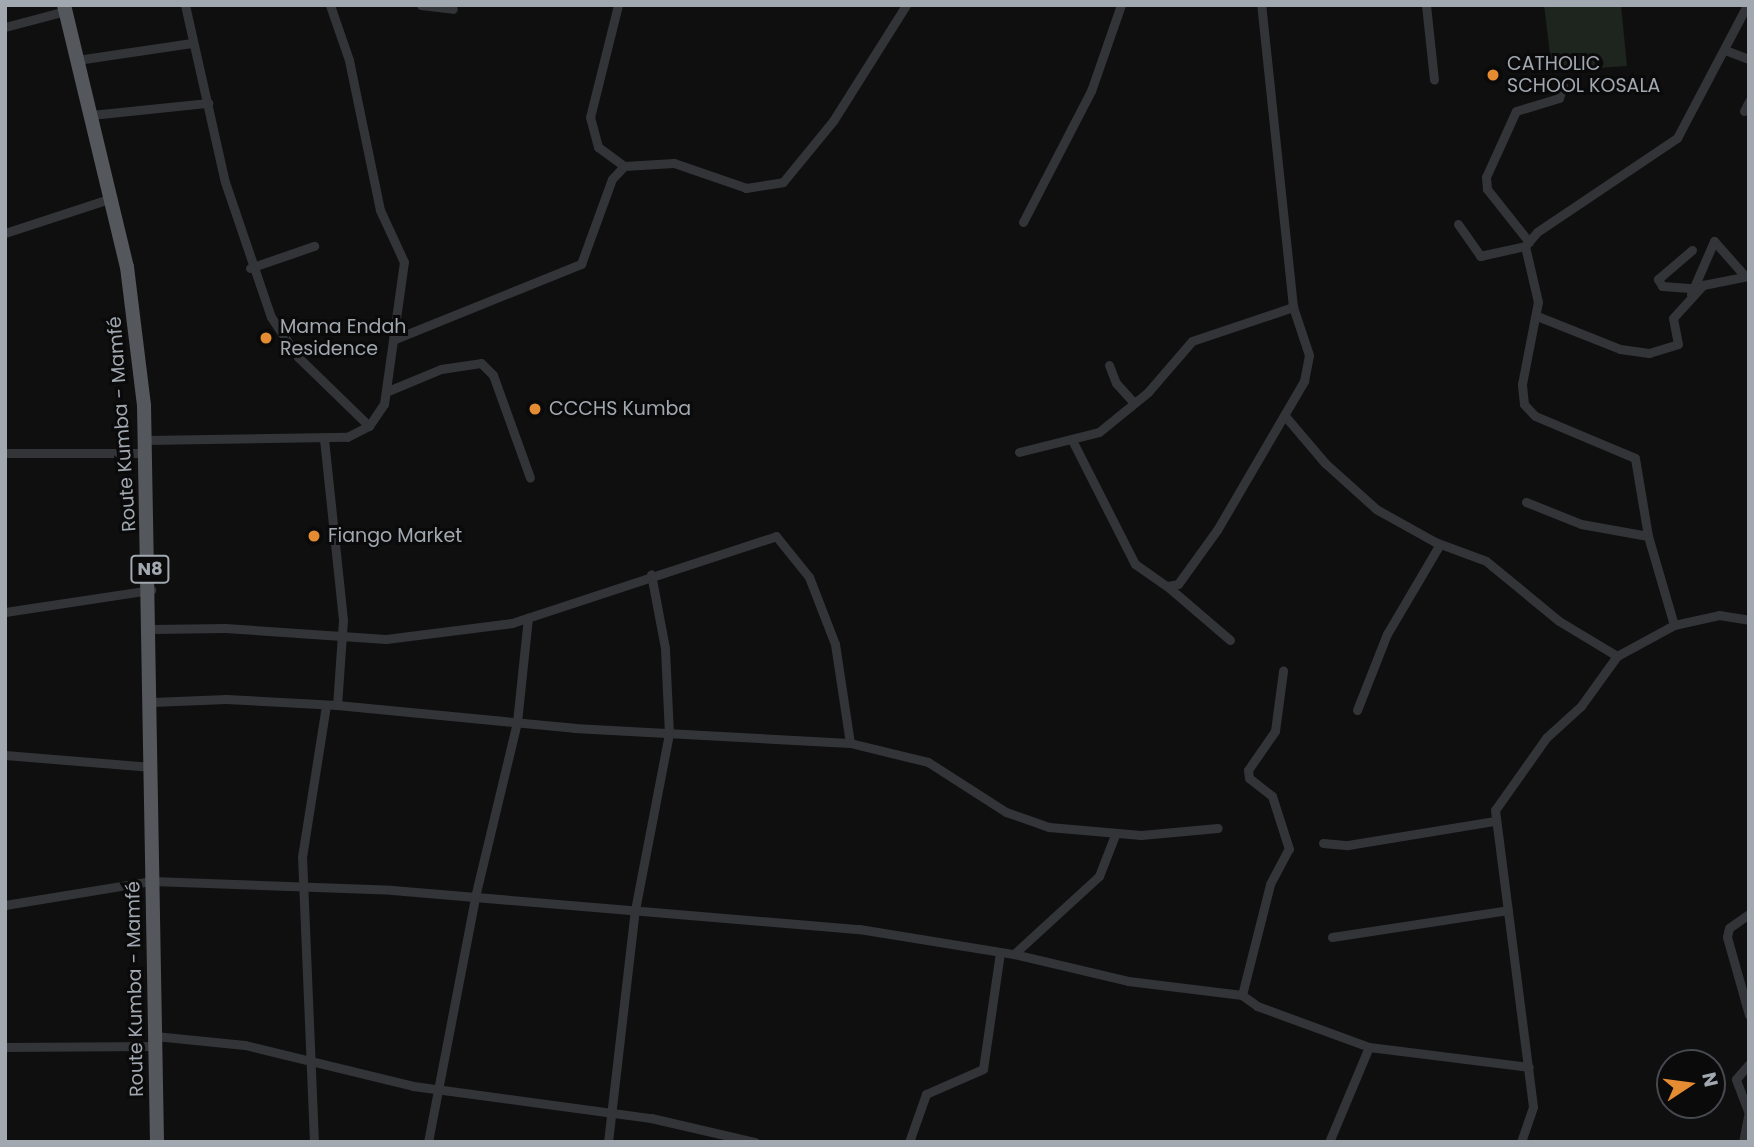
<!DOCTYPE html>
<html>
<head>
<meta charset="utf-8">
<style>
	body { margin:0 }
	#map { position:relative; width:1754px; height:1147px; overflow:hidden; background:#0f0f10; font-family:Poppins,sans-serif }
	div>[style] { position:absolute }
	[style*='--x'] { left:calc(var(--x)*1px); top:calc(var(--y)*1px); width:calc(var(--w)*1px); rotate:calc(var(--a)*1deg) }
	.green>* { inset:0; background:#1e241e }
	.minor>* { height:9px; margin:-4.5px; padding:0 4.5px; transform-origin:4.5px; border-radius:4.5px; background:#323437 }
	.trunk>* { height:14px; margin:-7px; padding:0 7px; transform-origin:7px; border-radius:7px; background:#54585c }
	.dots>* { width:19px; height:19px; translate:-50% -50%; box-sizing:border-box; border:4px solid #0a0a0b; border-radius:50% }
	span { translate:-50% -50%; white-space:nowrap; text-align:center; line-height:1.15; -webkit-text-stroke:6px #0a0a0b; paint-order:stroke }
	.shield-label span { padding:2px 5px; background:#0a0a0b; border:2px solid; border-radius:5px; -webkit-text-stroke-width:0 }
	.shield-label { font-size:18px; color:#a1a8b0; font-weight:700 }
	.poi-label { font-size:19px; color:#a1a8b0 }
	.left { translate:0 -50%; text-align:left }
	.street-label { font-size:19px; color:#a1a8b0 }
	.frame { position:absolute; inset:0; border:7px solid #a1a8b0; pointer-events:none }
	.north { position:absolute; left:1656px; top:1049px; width:70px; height:70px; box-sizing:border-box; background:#0a0a0b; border:2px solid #46494d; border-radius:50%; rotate:77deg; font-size:19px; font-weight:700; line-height:28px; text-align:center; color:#a1a8b0 }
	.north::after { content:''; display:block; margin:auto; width:24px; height:32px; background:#e58c32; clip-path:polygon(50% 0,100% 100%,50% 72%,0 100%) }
</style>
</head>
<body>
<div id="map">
	<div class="green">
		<div style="clip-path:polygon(1544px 5px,1621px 5px,1627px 66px,1552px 71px)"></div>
	</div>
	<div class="minor">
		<div style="--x:185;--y:5;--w:181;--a:77.3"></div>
		<div style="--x:225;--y:182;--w:143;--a:71.2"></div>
		<div style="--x:271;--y:317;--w:48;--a:56"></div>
		<div style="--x:298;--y:357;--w:99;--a:44.2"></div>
		<div style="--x:421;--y:5;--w:32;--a:7"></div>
		<div style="--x:618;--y:5;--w:115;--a:104"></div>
		<div style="--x:590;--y:117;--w:31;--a:75"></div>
		<div style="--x:598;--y:147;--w:32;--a:36"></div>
		<div style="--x:1426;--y:5;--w:75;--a:83.9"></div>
		<div style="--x:5;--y:27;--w:62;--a:-14.9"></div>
		<div style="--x:1725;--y:50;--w:26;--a:21"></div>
		<div style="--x:77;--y:60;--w:116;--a:-8.4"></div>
		<div style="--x:1744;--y:111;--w:11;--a:-63"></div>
		<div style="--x:91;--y:115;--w:118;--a:-5.9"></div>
		<div style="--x:1023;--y:222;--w:148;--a:-62.6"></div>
		<div style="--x:1091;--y:91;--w:91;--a:-70.8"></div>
		<div style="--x:1458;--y:224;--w:39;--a:55"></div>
		<div style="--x:1480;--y:256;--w:46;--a:-12.5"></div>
		<div style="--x:5;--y:233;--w:113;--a:-18.1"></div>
		<div style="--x:1529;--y:242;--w:68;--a:-128.4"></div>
		<div style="--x:1487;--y:189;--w:12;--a:-95"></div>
		<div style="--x:1486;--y:177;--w:72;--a:-65.6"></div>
		<div style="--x:1516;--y:111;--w:45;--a:-16.8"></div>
		<div style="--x:1559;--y:98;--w:13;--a:-72"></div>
		<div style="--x:1692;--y:250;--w:45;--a:139.5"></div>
		<div style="--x:1658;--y:279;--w:8;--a:60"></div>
		<div style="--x:1662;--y:286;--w:31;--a:4"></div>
		<div style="--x:250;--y:268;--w:68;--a:-19"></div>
		<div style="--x:1691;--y:294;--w:58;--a:-66.5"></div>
		<div style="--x:1714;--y:241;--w:47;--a:48.5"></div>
		<div style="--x:1537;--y:316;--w:89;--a:21.7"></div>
		<div style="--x:1620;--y:349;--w:29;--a:8"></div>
		<div style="--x:1649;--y:353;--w:30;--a:-17"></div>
		<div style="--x:1678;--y:344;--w:26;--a:-101"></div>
		<div style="--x:1673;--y:318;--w:45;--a:-47.7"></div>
		<div style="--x:1703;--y:285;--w:47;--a:-11.1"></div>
		<div style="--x:395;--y:339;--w:201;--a:-22"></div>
		<div style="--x:581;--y:264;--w:90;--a:-70"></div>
		<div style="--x:612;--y:179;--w:18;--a:-47"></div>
		<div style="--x:624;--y:166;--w:50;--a:-3.4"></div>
		<div style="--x:674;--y:163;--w:76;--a:19.1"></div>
		<div style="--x:746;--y:188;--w:37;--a:-9"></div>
		<div style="--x:783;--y:182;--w:79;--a:-50.7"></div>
		<div style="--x:833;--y:121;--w:137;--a:-57.8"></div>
		<div style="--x:1109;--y:365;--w:19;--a:69"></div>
		<div style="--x:1116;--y:383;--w:27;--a:48"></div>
		<div style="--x:388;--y:391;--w:57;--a:-22.5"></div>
		<div style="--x:441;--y:369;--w:40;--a:-8.5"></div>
		<div style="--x:481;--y:363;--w:17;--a:45"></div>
		<div style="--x:493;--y:375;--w:109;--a:70.2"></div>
		<div style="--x:1285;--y:416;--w:62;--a:49.6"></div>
		<div style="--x:1325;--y:463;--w:69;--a:42"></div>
		<div style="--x:1376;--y:509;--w:68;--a:29.2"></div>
		<div style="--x:1435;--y:542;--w:54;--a:20.4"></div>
		<div style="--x:1486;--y:561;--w:94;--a:39.4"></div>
		<div style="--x:1559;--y:621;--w:68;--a:31.1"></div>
		<div style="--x:1617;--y:656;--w:62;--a:125.8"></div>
		<div style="--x:1581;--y:706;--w:47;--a:137.6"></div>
		<div style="--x:1546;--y:738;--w:88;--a:125.3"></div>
		<div style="--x:1495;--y:810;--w:299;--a:82.7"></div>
		<div style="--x:1533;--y:1107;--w:37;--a:109"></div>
		<div style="--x:324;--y:439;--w:182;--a:84"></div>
		<div style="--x:343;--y:620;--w:85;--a:94"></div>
		<div style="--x:146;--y:440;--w:201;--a:-0.9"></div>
		<div style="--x:347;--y:437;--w:25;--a:-27"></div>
		<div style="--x:369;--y:426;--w:27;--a:-56"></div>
		<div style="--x:384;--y:404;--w:143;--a:-82"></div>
		<div style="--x:404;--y:262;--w:57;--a:-114.8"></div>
		<div style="--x:380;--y:210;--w:153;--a:-101.7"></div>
		<div style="--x:349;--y:60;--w:58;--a:-109.1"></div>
		<div style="--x:1072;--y:440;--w:139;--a:63.1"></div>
		<div style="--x:1135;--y:564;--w:39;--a:35"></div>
		<div style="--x:1167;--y:586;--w:11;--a:-10"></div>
		<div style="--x:1178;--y:584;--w:67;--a:-54.2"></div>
		<div style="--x:1217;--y:530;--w:173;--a:-59.7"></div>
		<div style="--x:1304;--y:381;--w:26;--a:-79"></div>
		<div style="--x:1309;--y:355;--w:51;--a:-108.4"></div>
		<div style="--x:1019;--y:452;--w:82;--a:-14"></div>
		<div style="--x:1099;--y:432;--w:63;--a:-39.2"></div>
		<div style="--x:1148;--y:392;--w:67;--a:-49.2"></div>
		<div style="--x:1192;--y:341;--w:107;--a:-18.6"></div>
		<div style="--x:1293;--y:307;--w:304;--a:-96"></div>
		<div style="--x:5;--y:453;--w:141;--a:0"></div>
		<div style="--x:1526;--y:502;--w:59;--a:21.8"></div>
		<div style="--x:1581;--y:524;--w:68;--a:10.2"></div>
		<div style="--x:1167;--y:586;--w:83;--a:40.6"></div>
		<div style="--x:5;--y:612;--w:148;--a:-8.6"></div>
		<div style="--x:1674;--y:625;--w:93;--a:-106.3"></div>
		<div style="--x:1648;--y:536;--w:79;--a:-99.5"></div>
		<div style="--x:1635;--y:458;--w:108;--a:-157.2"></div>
		<div style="--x:1535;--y:416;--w:16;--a:-133"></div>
		<div style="--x:1524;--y:404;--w:20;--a:-96"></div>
		<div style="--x:1522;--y:384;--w:84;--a:-79"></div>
		<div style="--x:1538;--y:302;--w:57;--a:-103.1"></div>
		<div style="--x:1525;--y:246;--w:18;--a:-49"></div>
		<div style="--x:1537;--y:232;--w:169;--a:-33.9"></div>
		<div style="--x:1677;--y:138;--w:150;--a:-62.2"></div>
		<div style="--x:152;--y:629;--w:73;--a:-0.8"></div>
		<div style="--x:225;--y:628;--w:161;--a:3.9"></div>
		<div style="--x:386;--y:639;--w:127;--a:-7.2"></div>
		<div style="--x:512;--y:623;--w:278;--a:-18.2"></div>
		<div style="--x:776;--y:536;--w:53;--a:51.2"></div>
		<div style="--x:809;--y:577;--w:72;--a:68.8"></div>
		<div style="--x:835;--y:644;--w:100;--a:81.4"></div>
		<div style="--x:1617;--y:656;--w:65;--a:-28.5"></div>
		<div style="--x:1674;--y:625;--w:46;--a:-12.5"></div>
		<div style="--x:1719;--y:615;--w:30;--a:9"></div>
		<div style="--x:152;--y:702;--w:74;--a:-2.3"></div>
		<div style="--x:226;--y:699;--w:111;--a:3.1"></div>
		<div style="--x:337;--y:705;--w:238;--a:5.5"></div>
		<div style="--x:574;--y:728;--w:276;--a:3.1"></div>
		<div style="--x:850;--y:743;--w:80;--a:13.7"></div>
		<div style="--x:928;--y:762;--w:93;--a:32.7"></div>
		<div style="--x:1006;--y:812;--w:46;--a:19.2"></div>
		<div style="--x:1049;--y:827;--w:92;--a:5"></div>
		<div style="--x:1141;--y:835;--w:77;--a:-5.2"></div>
		<div style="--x:1357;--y:710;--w:82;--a:-68.5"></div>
		<div style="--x:1387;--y:634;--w:104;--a:-59.5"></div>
		<div style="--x:5;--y:755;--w:147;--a:4.7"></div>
		<div style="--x:1323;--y:843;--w:25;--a:5"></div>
		<div style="--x:1348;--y:845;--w:149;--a:-9.3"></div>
		<div style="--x:5;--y:905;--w:149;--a:-9.3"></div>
		<div style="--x:152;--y:881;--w:240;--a:2.1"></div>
		<div style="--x:392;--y:890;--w:469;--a:4.8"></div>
		<div style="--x:859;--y:929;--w:157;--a:9.2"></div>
		<div style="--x:1014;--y:954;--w:117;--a:13.3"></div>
		<div style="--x:1128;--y:981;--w:115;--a:7"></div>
		<div style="--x:1242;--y:995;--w:19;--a:36"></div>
		<div style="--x:1257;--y:1006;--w:119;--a:20.1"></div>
		<div style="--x:1369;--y:1047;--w:161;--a:7.1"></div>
		<div style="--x:1749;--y:914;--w:24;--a:145"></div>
		<div style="--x:1729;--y:928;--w:9;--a:103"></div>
		<div style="--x:1727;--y:937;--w:81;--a:74.2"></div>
		<div style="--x:1332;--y:937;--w:178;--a:-8.7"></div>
		<div style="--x:1014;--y:954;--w:115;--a:-42.5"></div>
		<div style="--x:1099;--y:876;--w:44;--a:-68.7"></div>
		<div style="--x:1242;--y:995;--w:114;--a:-75.8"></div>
		<div style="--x:1270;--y:884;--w:40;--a:-62"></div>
		<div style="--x:1289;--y:849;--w:56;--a:-107.8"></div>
		<div style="--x:1272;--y:796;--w:29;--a:-142"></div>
		<div style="--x:1249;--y:778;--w:8;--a:-97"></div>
		<div style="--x:1248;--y:770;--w:47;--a:-55.3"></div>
		<div style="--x:1275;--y:731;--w:61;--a:-82.4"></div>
		<div style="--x:155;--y:1036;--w:90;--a:5.7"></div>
		<div style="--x:245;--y:1045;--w:173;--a:13.7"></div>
		<div style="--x:413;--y:1086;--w:240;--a:7.7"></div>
		<div style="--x:651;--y:1118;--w:107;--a:13"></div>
		<div style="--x:5;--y:1047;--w:150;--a:-0.4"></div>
		<div style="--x:1748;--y:1111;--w:34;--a:-111"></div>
		<div style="--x:1736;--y:1079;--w:20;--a:-49"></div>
		<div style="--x:314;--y:1142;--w:285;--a:-92.4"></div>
		<div style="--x:302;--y:857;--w:154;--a:-81"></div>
		<div style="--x:428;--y:1142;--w:249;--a:-79.1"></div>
		<div style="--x:475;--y:897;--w:180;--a:-76.5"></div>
		<div style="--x:517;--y:722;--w:105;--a:-84"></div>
		<div style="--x:608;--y:1142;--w:234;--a:-83.4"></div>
		<div style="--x:635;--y:910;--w:179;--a:-79.1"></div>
		<div style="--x:669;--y:734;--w:86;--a:-92.7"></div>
		<div style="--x:665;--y:648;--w:75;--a:-100.7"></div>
		<div style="--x:909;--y:1142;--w:51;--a:-70.5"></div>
		<div style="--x:926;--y:1094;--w:62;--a:-23.7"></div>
		<div style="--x:983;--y:1069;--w:118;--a:-81.7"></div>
		<div style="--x:1329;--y:1142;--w:103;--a:-67.2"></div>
		<div style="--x:1743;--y:1142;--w:32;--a:-79"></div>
	</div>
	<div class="trunk">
		<div style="--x:64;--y:5;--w:269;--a:76.5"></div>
		<div style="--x:127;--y:267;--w:139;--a:83"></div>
		<div style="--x:144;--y:405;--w:737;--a:88.99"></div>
	</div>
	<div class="dots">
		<div style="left:1493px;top:75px;background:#e58c32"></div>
		<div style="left:266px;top:338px;background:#e58c32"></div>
		<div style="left:535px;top:409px;background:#e58c32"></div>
		<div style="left:314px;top:536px;background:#e58c32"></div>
	</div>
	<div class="shield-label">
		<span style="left:150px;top:569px">N8</span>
	</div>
	<div class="poi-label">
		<span class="left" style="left:1507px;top:75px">CATHOLIC<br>SCHOOL KOSALA</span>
		<span class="left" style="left:280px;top:338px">Mama Endah<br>Residence</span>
		<span class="left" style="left:549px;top:409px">CCCHS Kumba</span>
		<span class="left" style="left:328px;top:536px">Fiango Market</span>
	</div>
	<div class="street-label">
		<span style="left:122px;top:424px;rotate:-94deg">Route Kumba - Mamfé</span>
		<span style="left:135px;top:989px;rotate:-91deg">Route Kumba - Mamfé</span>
	</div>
	<div class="frame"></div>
	<div class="north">N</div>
</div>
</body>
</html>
